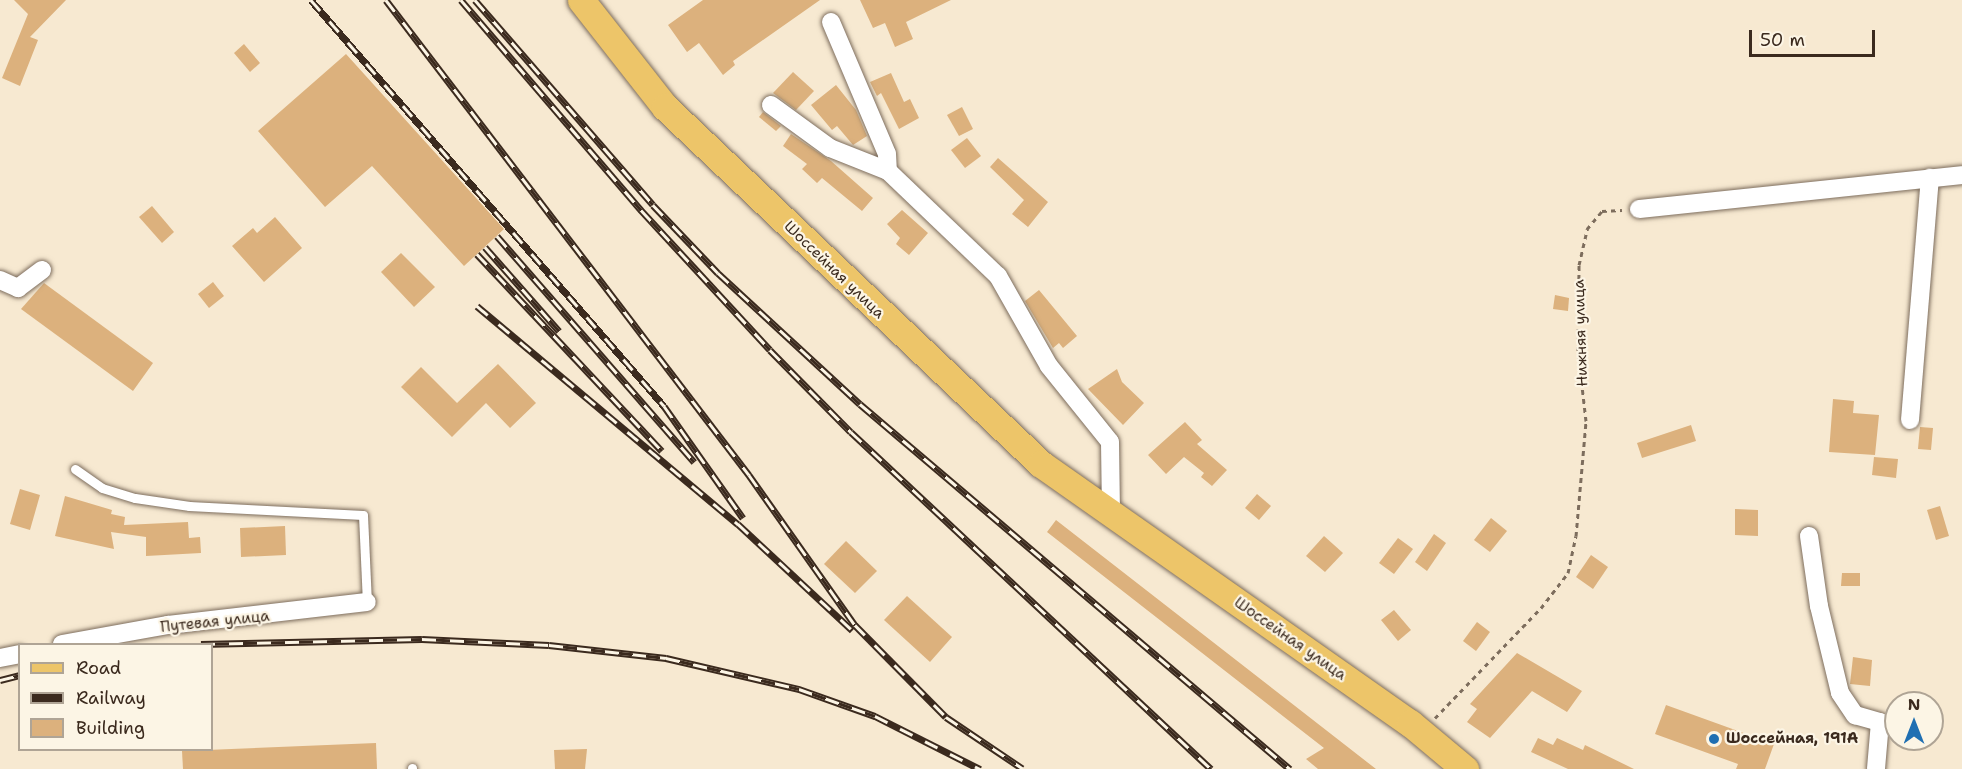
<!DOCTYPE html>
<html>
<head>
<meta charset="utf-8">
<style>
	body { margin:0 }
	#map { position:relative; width:1962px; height:769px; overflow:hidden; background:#f7e9d1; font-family:"Shantell Sans",sans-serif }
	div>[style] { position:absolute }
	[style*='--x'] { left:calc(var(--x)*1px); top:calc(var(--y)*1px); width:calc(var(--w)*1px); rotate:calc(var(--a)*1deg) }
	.building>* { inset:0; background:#dcb17d }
	.path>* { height:3px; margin-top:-1.5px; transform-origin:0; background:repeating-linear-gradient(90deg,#7d6d5d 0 4.5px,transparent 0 9px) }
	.roads { filter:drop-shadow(0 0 2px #7d6d5d) drop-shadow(0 0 2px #7d6d5d) }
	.lane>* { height:9px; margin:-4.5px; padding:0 4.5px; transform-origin:4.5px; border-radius:4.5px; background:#fff }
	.street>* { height:18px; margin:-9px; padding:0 9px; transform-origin:9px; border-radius:9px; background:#fff }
	.primary>* { height:27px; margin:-13.5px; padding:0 13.5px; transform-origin:13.5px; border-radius:13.5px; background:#edc569 }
	.rail>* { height:7px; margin-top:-3.5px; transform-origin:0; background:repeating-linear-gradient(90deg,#fcf5e5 0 14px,#3b2a1e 0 28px); box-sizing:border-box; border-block:2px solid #3b2a1e }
	.dots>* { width:16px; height:16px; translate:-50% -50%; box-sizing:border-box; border:3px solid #fcf5e5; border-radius:50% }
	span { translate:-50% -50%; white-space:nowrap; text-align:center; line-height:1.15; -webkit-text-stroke:4.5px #fcf5e5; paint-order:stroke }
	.street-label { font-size:15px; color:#3b2a1e }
	.poi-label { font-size:15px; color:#3b2a1e; font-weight:700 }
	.left { translate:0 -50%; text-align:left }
	.legend { position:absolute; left:18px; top:643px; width:195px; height:108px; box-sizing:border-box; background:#fcf5e5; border:2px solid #afa495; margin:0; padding:8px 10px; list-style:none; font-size:18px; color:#3b2a1e }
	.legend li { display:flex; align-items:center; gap:12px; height:30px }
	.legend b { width:30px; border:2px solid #afa495 }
	.north { position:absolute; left:1884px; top:691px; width:60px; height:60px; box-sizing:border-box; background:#fcf5e5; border:2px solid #afa495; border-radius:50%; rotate:0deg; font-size:16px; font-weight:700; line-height:24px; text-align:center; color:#3b2a1e }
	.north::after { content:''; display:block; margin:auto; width:21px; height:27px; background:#1f6fb2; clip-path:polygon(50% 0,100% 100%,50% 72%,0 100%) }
	.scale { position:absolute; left:1749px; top:30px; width:126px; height:27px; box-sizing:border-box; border:3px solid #3b2a1e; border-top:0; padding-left:8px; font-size:18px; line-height:21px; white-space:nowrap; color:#3b2a1e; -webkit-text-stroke:4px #fcf5e5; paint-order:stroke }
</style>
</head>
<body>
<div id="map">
	<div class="building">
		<div style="clip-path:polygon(14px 0,66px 0,30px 37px,38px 40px,20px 86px,2px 78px,28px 14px)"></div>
		<div style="clip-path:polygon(703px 0,820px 0,733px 61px,735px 65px,723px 75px,699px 43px,687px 52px,668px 25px)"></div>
		<div style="clip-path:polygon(860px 0,951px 0,906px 22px,913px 39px,895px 47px,885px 23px,873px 28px)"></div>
		<div style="clip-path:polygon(244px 44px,260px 63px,250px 72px,234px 53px)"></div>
		<div style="clip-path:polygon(346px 54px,504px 229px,464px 266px,372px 166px,325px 207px,258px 131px)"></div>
		<div style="clip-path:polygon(793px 72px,814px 91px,796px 110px,773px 93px)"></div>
		<div style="clip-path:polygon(891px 73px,904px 102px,910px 99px,919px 118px,899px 129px,881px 93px,877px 96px,870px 82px)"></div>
		<div style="clip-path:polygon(836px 85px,856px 110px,867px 136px,853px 145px,837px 126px,832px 130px,811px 105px)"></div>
		<div style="clip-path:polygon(962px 107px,973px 129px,959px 136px,947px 115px)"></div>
		<div style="clip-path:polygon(763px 112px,781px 126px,776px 131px,759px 117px)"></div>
		<div style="clip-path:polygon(791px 134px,831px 161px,873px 198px,862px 211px,822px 178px,817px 183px,802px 169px,807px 164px,783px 146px)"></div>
		<div style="clip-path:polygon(967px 138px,981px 156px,965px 168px,951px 150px)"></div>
		<div style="clip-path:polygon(998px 158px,1048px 202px,1028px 227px,1012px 214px,1024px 200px,990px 167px)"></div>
		<div style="clip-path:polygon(152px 206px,174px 232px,162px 243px,139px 217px)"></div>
		<div style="clip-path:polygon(902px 210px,928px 233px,909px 255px,896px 244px,900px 238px,887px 224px)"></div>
		<div style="clip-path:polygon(275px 217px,302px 248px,264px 282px,232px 246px,253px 228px,257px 233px)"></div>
		<div style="clip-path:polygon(401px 253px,435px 287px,414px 307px,381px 272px)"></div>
		<div style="clip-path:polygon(213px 282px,224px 296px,209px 308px,198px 294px)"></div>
		<div style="clip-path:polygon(44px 283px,153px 363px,133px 391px,21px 309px)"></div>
		<div style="clip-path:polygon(1039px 290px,1077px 336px,1063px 348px,1059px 343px,1053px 348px,1025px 301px)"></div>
		<div style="clip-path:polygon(1555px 295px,1569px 298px,1568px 311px,1553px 309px)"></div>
		<div style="clip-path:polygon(498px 364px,536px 403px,510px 428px,486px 403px,452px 437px,401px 387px,421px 367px,457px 403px)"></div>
		<div style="clip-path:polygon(1117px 369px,1122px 382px,1144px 403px,1123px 425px,1088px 389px)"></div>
		<div style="clip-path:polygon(1833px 399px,1854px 401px,1853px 413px,1879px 415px,1875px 455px,1829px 452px)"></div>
		<div style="clip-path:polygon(1185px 422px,1202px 440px,1197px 444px,1227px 470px,1212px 486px,1201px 477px,1204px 473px,1184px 457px,1166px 474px,1148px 455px)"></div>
		<div style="clip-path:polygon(1691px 425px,1696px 441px,1642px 458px,1637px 443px)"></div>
		<div style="clip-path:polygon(1920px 427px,1933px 428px,1931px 450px,1918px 449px)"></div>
		<div style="clip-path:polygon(1874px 457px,1898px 459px,1896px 478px,1872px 475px)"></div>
		<div style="clip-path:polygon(20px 489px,40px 495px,30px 530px,10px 524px)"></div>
		<div style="clip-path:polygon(1257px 494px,1271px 506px,1259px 520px,1245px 508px)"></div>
		<div style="clip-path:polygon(65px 496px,112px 510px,111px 514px,125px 517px,124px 525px,188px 522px,189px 538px,200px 537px,201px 553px,146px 556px,146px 537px,111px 532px,114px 549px,55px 536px)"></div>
		<div style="clip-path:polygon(1940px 506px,1949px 536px,1936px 540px,1927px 510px)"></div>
		<div style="clip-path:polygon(1735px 509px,1758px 510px,1758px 536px,1735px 535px)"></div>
		<div style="clip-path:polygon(1491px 518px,1507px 531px,1490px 552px,1474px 540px)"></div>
		<div style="clip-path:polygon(1056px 520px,1376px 769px,1318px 769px,1306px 759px,1324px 748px,1047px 532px)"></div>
		<div style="clip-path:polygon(285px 526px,286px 555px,241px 557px,240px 528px)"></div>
		<div style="clip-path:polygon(1434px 534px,1446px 543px,1427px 571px,1415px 562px)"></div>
		<div style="clip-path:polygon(1324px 536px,1343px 553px,1325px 572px,1306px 556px)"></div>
		<div style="clip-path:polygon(1398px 538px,1413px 549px,1394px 574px,1379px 563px)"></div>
		<div style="clip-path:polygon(846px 541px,877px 571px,855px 593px,824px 564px)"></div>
		<div style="clip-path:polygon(1591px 555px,1608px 567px,1593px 589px,1576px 577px)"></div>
		<div style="clip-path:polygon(1842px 573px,1860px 573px,1860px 586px,1841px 586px)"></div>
		<div style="clip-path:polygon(907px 596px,952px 637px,930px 662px,884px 620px)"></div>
		<div style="clip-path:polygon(1394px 610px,1411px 630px,1398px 641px,1381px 620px)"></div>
		<div style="clip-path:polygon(1477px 622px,1490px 632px,1476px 651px,1463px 641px)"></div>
		<div style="clip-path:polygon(1517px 653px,1582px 691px,1567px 712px,1532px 691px,1490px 738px,1467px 722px,1477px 709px,1470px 704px)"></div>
		<div style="clip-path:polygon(1853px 657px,1872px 660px,1870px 686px,1850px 684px)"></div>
		<div style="clip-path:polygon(1666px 705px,1774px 744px,1765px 769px,1736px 769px,1738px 764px,1655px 734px)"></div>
		<div style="clip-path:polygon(1538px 738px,1553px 745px,1557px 738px,1583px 750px,1585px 745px,1634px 769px,1568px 769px,1531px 752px)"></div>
		<div style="clip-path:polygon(376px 743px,377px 769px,183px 769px,182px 751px)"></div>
		<div style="clip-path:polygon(587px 749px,585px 769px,555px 769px,554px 750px)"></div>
	</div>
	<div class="path">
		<div style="--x:1435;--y:718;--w:153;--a:-46.1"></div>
		<div style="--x:1541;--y:608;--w:44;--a:-52.4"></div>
		<div style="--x:1568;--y:573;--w:38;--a:-78"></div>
		<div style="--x:1576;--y:536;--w:115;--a:-85"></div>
		<div style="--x:1586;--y:421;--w:70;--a:-96.5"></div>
		<div style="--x:1578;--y:351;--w:86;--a:-89.3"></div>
		<div style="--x:1579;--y:265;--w:37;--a:-77"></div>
		<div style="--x:1587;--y:229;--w:23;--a:-50"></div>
		<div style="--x:1602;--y:211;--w:20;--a:-3"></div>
	</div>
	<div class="roads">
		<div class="lane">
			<div style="--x:75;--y:469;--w:33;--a:35"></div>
			<div style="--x:102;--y:488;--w:34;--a:17"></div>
			<div style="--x:135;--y:498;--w:55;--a:8.4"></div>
			<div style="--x:189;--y:506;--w:174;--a:3"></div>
			<div style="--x:363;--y:515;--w:87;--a:87.4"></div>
			<div style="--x:412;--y:768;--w:1;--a:90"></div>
		</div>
		<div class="street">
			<div style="--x:831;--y:22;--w:143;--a:67"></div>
			<div style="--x:887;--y:154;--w:17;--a:87"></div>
			<div style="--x:771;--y:105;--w:73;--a:36.1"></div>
			<div style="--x:830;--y:148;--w:62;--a:21.6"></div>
			<div style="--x:888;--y:171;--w:152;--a:43.7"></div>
			<div style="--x:998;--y:276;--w:103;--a:60.5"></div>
			<div style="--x:1049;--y:366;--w:97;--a:51.2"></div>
			<div style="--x:1110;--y:442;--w:73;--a:89.2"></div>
			<div style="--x:1639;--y:209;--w:325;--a:-6"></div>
			<div style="--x:0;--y:280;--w:20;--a:24"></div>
			<div style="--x:18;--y:288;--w:30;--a:-37"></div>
			<div style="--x:1910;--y:420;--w:243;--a:-85.3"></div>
			<div style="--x:1809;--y:536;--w:71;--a:81.9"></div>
			<div style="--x:1819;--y:606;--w:89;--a:76.4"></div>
			<div style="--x:1840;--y:693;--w:27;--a:56"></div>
			<div style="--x:1855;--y:715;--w:26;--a:16"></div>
			<div style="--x:1880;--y:722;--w:47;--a:94.9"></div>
			<div style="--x:62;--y:644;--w:108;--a:-10.2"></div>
			<div style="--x:168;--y:625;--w:200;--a:-6.6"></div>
			<div style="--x:0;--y:658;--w:20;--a:-11"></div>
		</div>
		<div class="primary">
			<div style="--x:581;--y:0;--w:136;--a:51.9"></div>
			<div style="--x:665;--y:107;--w:518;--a:43.52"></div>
			<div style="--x:1041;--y:464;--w:451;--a:35.1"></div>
			<div style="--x:1410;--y:723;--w:72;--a:39.9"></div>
		</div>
	</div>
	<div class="rail">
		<div style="--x:311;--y:0;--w:538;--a:48.99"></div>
		<div style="--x:664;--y:406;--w:137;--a:54.8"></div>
		<div style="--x:386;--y:0;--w:598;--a:52.61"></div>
		<div style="--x:749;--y:475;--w:184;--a:54.8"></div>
		<div style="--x:855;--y:625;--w:129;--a:45.3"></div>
		<div style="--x:946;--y:717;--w:92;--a:33.9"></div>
		<div style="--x:461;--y:0;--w:277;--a:49.4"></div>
		<div style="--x:641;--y:210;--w:190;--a:47.3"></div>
		<div style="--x:770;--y:350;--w:115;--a:45.4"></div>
		<div style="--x:851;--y:432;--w:493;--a:43.1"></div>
		<div style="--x:475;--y:0;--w:271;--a:49"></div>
		<div style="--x:653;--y:205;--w:94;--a:46.3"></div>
		<div style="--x:718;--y:273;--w:193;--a:42.7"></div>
		<div style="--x:860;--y:404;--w:564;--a:40.33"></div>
		<div style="--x:497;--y:236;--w:300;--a:48.9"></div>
		<div style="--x:485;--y:247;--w:112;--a:48.6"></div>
		<div style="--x:477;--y:254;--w:270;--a:46.8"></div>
		<div style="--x:477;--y:306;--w:340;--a:39.9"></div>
		<div style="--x:738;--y:524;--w:156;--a:42.9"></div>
		<div style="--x:201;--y:644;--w:221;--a:-1.3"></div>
		<div style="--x:422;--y:639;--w:127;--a:2.7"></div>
		<div style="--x:549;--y:645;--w:118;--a:6.3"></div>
		<div style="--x:666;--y:658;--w:137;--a:13.1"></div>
		<div style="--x:799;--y:689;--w:81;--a:19.6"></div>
		<div style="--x:875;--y:716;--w:118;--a:26.8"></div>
		<div style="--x:0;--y:680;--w:21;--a:-14"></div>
	</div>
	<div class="dots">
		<div style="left:1714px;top:739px;background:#1f6fb2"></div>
	</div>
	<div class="street-label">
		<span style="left:834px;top:270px;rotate:44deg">Шоссейная улица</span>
		<span style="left:1581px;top:333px;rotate:-92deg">Нижняя улица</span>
		<span style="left:215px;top:622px;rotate:-6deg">Путевая улица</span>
		<span style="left:1290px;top:639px;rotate:35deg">Шоссейная улица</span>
	</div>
	<div class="poi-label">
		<span class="left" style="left:1726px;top:739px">Шоссейная, 191А</span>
	</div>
	<ul class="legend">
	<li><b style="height:8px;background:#edc569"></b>Road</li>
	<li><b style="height:8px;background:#3b2a1e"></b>Railway</li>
	<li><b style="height:16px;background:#dcb17d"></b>Building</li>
	</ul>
	<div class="north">N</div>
	<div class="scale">50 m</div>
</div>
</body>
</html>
